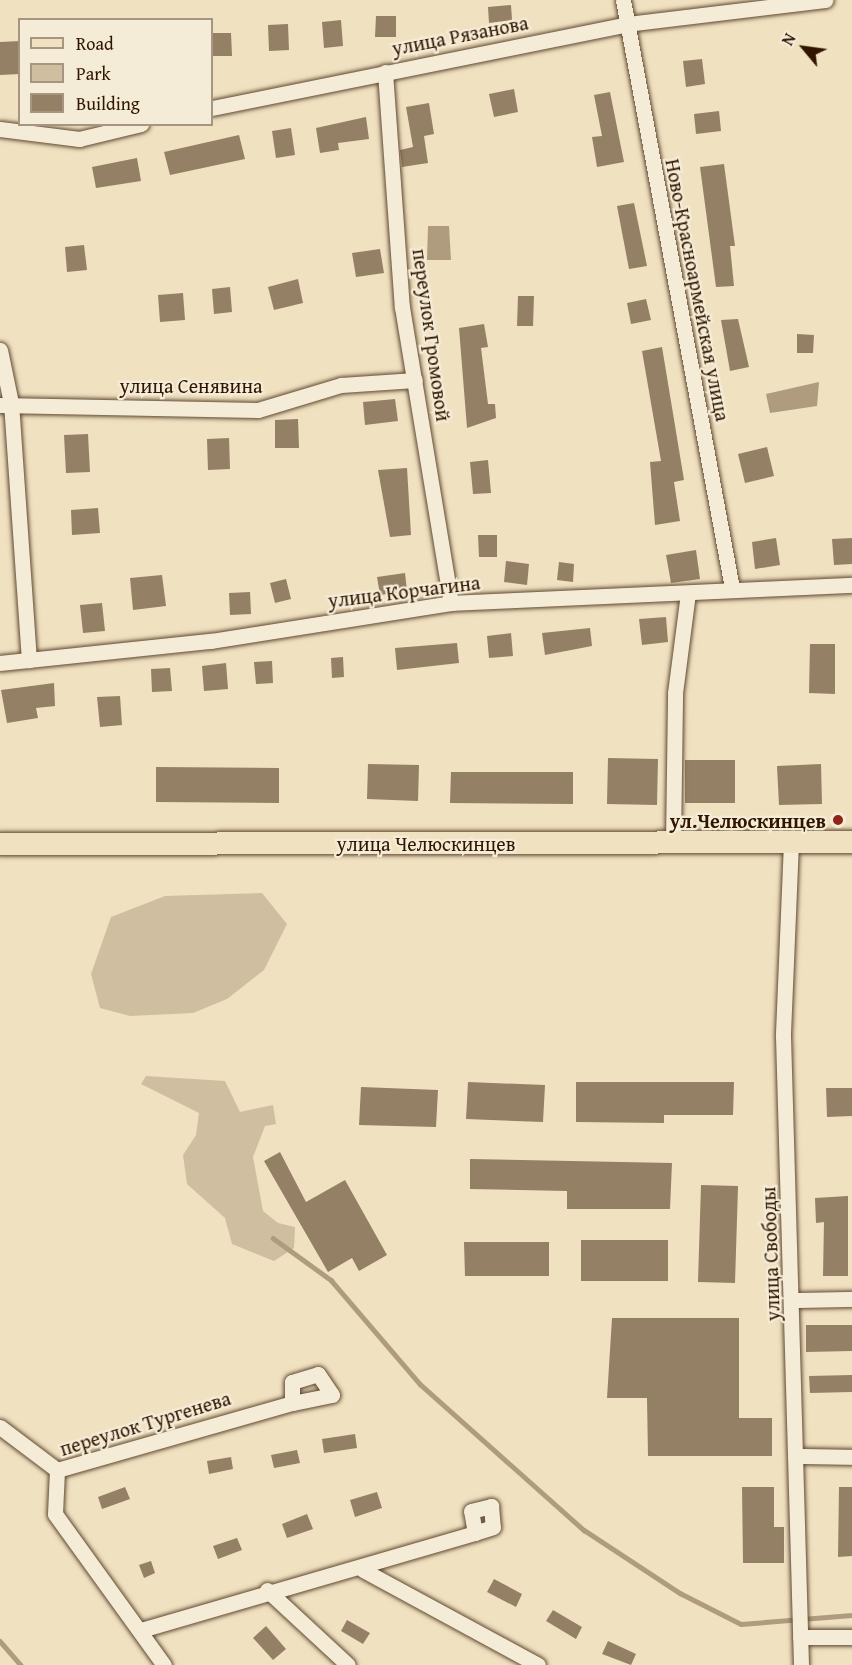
<!DOCTYPE html>
<html>
<head>
<meta charset="utf-8">
<style>
	body { margin:0 }
	#map { position:relative; width:852px; height:1665px; overflow:hidden; background:#f0e1c1; font-family:"Gentium Book Plus",serif }
	div>[style] { position:absolute }
	[style*='--x'] { left:calc(var(--x)*1px); top:calc(var(--y)*1px); width:calc(var(--w)*1px); rotate:calc(var(--a)*1deg) }
	.green>* { inset:0; background:#cfbea0 }
	.water>* { inset:0; background:#af9c7f }
	.stream>* { height:4.5px; margin:-2.25px; padding:0 2.25px; transform-origin:2.25px; border-radius:2.25px; background:#af9c7f }
	.building>* { inset:0; background:#948064 }
	.roads { filter:drop-shadow(0 0 2px #604930) drop-shadow(0 0 2px #604930) }
	.street>* { height:15px; margin:-7.5px; padding:0 7.5px; transform-origin:7.5px; border-radius:7.5px; background:#f5ecd7 }
	.primary>* { height:22px; margin:-11px; padding:0 11px; transform-origin:11px; border-radius:11px; background:#f0e1c1 }
	.dots>* { width:16px; height:16px; translate:-50% -50%; box-sizing:border-box; border:3px solid #f5ecd7; border-radius:50% }
	span { translate:-50% -50%; white-space:nowrap; text-align:center; line-height:1.15; -webkit-text-stroke:4.5px #f5ecd7; paint-order:stroke }
	.street-label { font-size:20px; color:#301600 }
	.poi-label { font-size:20px; color:#301600; font-weight:700 }
	.right { translate:-100% -50%; text-align:right }
	.legend { position:absolute; left:18px; top:18px; width:195px; height:108px; box-sizing:border-box; background:#f5ecd7; border:2px solid #a69681; margin:0; padding:8px 10px; list-style:none; font-size:18px; color:#301600 }
	.legend li { display:flex; align-items:center; gap:12px; height:30px }
	.legend b { width:30px; border:2px solid #a69681 }
	.north { position:absolute; left:774px; top:18px; width:60px; height:60px; -webkit-text-stroke:4px #f5ecd7; paint-order:stroke; rotate:299deg; font-size:16px; font-weight:700; line-height:24px; text-align:center; color:#301600 }
	.north::after { content:''; display:block; margin:auto; width:21px; height:27px; background:#301600; clip-path:polygon(50% 0,100% 100%,50% 72%,0 100%) }
</style>
</head>
<body>
<div id="map">
	<div class="green">
		<div style="clip-path:polygon(262px 893px,287px 924px,264px 970px,227px 999px,193px 1013px,130px 1016px,100px 1008px,91px 974px,111px 917px,165px 896px)"></div>
		<div style="clip-path:polygon(146px 1076px,225px 1081px,240px 1112px,273px 1105px,276px 1124px,265px 1126px,253px 1157px,263px 1211px,278px 1223px,295px 1227px,294px 1248px,274px 1261px,232px 1244px,225px 1218px,187px 1184px,183px 1155px,196px 1135px,199px 1113px,141px 1084px)"></div>
	</div>
	<div class="water">
		<div style="clip-path:polygon(428px 226px,449px 226px,451px 260px,427px 260px)"></div>
		<div style="clip-path:polygon(819px 382px,817px 406px,770px 413px,766px 394px)"></div>
	</div>
	<div class="stream">
		<div style="--x:273;--y:1238;--w:72;--a:35.9"></div>
		<div style="--x:331;--y:1280;--w:137;--a:49.4"></div>
		<div style="--x:420;--y:1384;--w:220;--a:41.7"></div>
		<div style="--x:584;--y:1530;--w:115;--a:33.3"></div>
		<div style="--x:680;--y:1593;--w:68;--a:26.9"></div>
		<div style="--x:741;--y:1624;--w:111;--a:-4.6"></div>
		<div style="--x:0;--y:1641;--w:32;--a:49"></div>
	</div>
	<div class="building">
		<div style="clip-path:polygon(511px 5px,512px 20px,489px 23px,488px 7px)"></div>
		<div style="clip-path:polygon(376px 16px,396px 16px,396px 37px,375px 37px)"></div>
		<div style="clip-path:polygon(341px 20px,343px 46px,324px 48px,322px 22px)"></div>
		<div style="clip-path:polygon(288px 24px,289px 50px,269px 51px,268px 25px)"></div>
		<div style="clip-path:polygon(213px 33px,231px 33px,232px 56px,213px 56px)"></div>
		<div style="clip-path:polygon(20px 41px,20px 74px,0 75px,0 42px)"></div>
		<div style="clip-path:polygon(702px 59px,705px 84px,686px 87px,683px 61px)"></div>
		<div style="clip-path:polygon(514px 89px,518px 112px,494px 117px,489px 94px)"></div>
		<div style="clip-path:polygon(610px 92px,624px 162px,597px 167px,592px 137px,602px 136px,594px 95px)"></div>
		<div style="clip-path:polygon(429px 103px,434px 134px,424px 136px,428px 163px,402px 167px,400px 150px,413px 147px,406px 107px)"></div>
		<div style="clip-path:polygon(719px 111px,721px 131px,696px 134px,694px 114px)"></div>
		<div style="clip-path:polygon(366px 117px,369px 139px,338px 143px,339px 150px,320px 153px,316px 128px)"></div>
		<div style="clip-path:polygon(291px 128px,295px 155px,276px 158px,272px 131px)"></div>
		<div style="clip-path:polygon(239px 135px,245px 159px,170px 175px,164px 152px)"></div>
		<div style="clip-path:polygon(137px 158px,141px 181px,96px 188px,92px 167px)"></div>
		<div style="clip-path:polygon(724px 164px,735px 246px,730px 246px,734px 286px,716px 287px,700px 167px)"></div>
		<div style="clip-path:polygon(634px 203px,647px 266px,629px 269px,617px 206px)"></div>
		<div style="clip-path:polygon(84px 245px,87px 270px,67px 272px,65px 247px)"></div>
		<div style="clip-path:polygon(380px 249px,384px 273px,356px 277px,352px 253px)"></div>
		<div style="clip-path:polygon(298px 279px,303px 303px,274px 310px,268px 287px)"></div>
		<div style="clip-path:polygon(230px 287px,232px 312px,214px 314px,212px 289px)"></div>
		<div style="clip-path:polygon(183px 293px,185px 320px,160px 322px,158px 295px)"></div>
		<div style="clip-path:polygon(518px 296px,534px 296px,533px 326px,517px 326px)"></div>
		<div style="clip-path:polygon(646px 299px,651px 320px,631px 324px,627px 303px)"></div>
		<div style="clip-path:polygon(738px 319px,749px 367px,730px 371px,721px 320px)"></div>
		<div style="clip-path:polygon(484px 324px,488px 347px,481px 348px,488px 404px,495px 404px,496px 418px,467px 428px,459px 328px)"></div>
		<div style="clip-path:polygon(797px 334px,814px 335px,813px 353px,797px 353px)"></div>
		<div style="clip-path:polygon(662px 347px,684px 480px,674px 482px,680px 521px,655px 525px,650px 462px,661px 461px,642px 351px)"></div>
		<div style="clip-path:polygon(395px 399px,398px 421px,365px 425px,363px 402px)"></div>
		<div style="clip-path:polygon(298px 419px,299px 448px,275px 448px,275px 420px)"></div>
		<div style="clip-path:polygon(88px 434px,90px 472px,66px 473px,64px 435px)"></div>
		<div style="clip-path:polygon(229px 438px,230px 469px,208px 470px,207px 439px)"></div>
		<div style="clip-path:polygon(767px 447px,774px 476px,745px 483px,738px 454px)"></div>
		<div style="clip-path:polygon(488px 460px,491px 493px,473px 494px,470px 462px)"></div>
		<div style="clip-path:polygon(407px 468px,411px 535px,390px 537px,378px 470px)"></div>
		<div style="clip-path:polygon(98px 508px,100px 533px,72px 535px,71px 510px)"></div>
		<div style="clip-path:polygon(478px 535px,497px 535px,497px 557px,479px 557px)"></div>
		<div style="clip-path:polygon(776px 538px,780px 565px,755px 569px,752px 542px)"></div>
		<div style="clip-path:polygon(852px 538px,852px 564px,834px 565px,832px 539px)"></div>
		<div style="clip-path:polygon(696px 550px,700px 579px,671px 583px,666px 555px)"></div>
		<div style="clip-path:polygon(506px 561px,529px 564px,527px 585px,504px 582px)"></div>
		<div style="clip-path:polygon(559px 562px,574px 564px,573px 582px,557px 580px)"></div>
		<div style="clip-path:polygon(405px 573px,407px 591px,380px 595px,377px 577px)"></div>
		<div style="clip-path:polygon(162px 575px,166px 606px,133px 610px,130px 578px)"></div>
		<div style="clip-path:polygon(286px 579px,291px 599px,275px 603px,270px 583px)"></div>
		<div style="clip-path:polygon(250px 592px,251px 614px,230px 615px,229px 593px)"></div>
		<div style="clip-path:polygon(102px 603px,105px 631px,83px 633px,80px 605px)"></div>
		<div style="clip-path:polygon(666px 617px,668px 642px,642px 645px,639px 619px)"></div>
		<div style="clip-path:polygon(590px 628px,592px 646px,545px 655px,542px 633px)"></div>
		<div style="clip-path:polygon(511px 633px,513px 656px,489px 658px,487px 636px)"></div>
		<div style="clip-path:polygon(457px 643px,459px 663px,397px 670px,395px 648px)"></div>
		<div style="clip-path:polygon(810px 644px,835px 644px,835px 694px,809px 693px)"></div>
		<div style="clip-path:polygon(343px 657px,344px 677px,332px 678px,331px 658px)"></div>
		<div style="clip-path:polygon(272px 661px,273px 683px,256px 684px,254px 662px)"></div>
		<div style="clip-path:polygon(226px 663px,228px 689px,204px 691px,202px 666px)"></div>
		<div style="clip-path:polygon(170px 668px,172px 691px,152px 692px,151px 669px)"></div>
		<div style="clip-path:polygon(54px 683px,55px 706px,36px 708px,38px 718px,7px 723px,1px 690px)"></div>
		<div style="clip-path:polygon(120px 696px,122px 725px,100px 727px,97px 697px)"></div>
		<div style="clip-path:polygon(608px 758px,658px 759px,657px 805px,607px 804px)"></div>
		<div style="clip-path:polygon(685px 760px,735px 760px,735px 803px,685px 803px)"></div>
		<div style="clip-path:polygon(368px 764px,419px 765px,418px 801px,367px 799px)"></div>
		<div style="clip-path:polygon(821px 764px,822px 804px,779px 805px,777px 766px)"></div>
		<div style="clip-path:polygon(156px 767px,279px 768px,279px 803px,156px 802px)"></div>
		<div style="clip-path:polygon(451px 772px,573px 772px,573px 804px,450px 803px)"></div>
		<div style="clip-path:polygon(468px 1082px,545px 1085px,543px 1122px,466px 1119px)"></div>
		<div style="clip-path:polygon(576px 1082px,734px 1082px,733px 1115px,664px 1115px,664px 1123px,576px 1122px)"></div>
		<div style="clip-path:polygon(361px 1087px,438px 1090px,436px 1127px,359px 1125px)"></div>
		<div style="clip-path:polygon(826px 1088px,852px 1088px,852px 1116px,827px 1117px)"></div>
		<div style="clip-path:polygon(280px 1152px,306px 1202px,345px 1180px,387px 1255px,359px 1271px,352px 1258px,328px 1272px,264px 1161px)"></div>
		<div style="clip-path:polygon(470px 1159px,672px 1163px,670px 1209px,567px 1209px,567px 1191px,470px 1189px)"></div>
		<div style="clip-path:polygon(701px 1185px,738px 1186px,735px 1283px,698px 1282px)"></div>
		<div style="clip-path:polygon(778px 1190px,778px 1215px,768px 1215px,766px 1191px)"></div>
		<div style="clip-path:polygon(848px 1196px,848px 1276px,823px 1276px,824px 1222px,816px 1223px,815px 1198px)"></div>
		<div style="clip-path:polygon(581px 1240px,668px 1240px,668px 1281px,581px 1281px)"></div>
		<div style="clip-path:polygon(464px 1242px,549px 1242px,549px 1276px,465px 1276px)"></div>
		<div style="clip-path:polygon(612px 1318px,739px 1318px,739px 1418px,772px 1418px,772px 1456px,648px 1456px,647px 1398px,607px 1398px)"></div>
		<div style="clip-path:polygon(806px 1325px,852px 1325px,852px 1351px,806px 1352px)"></div>
		<div style="clip-path:polygon(852px 1375px,852px 1392px,810px 1393px,809px 1376px)"></div>
		<div style="clip-path:polygon(355px 1434px,357px 1448px,324px 1453px,322px 1439px)"></div>
		<div style="clip-path:polygon(297px 1450px,300px 1463px,274px 1468px,271px 1455px)"></div>
		<div style="clip-path:polygon(231px 1457px,233px 1469px,209px 1474px,207px 1461px)"></div>
		<div style="clip-path:polygon(125px 1487px,130px 1499px,102px 1509px,98px 1497px)"></div>
		<div style="clip-path:polygon(742px 1487px,774px 1487px,774px 1527px,784px 1527px,784px 1563px,743px 1563px)"></div>
		<div style="clip-path:polygon(839px 1487px,852px 1487px,852px 1556px,838px 1557px)"></div>
		<div style="clip-path:polygon(377px 1492px,382px 1508px,355px 1517px,350px 1500px)"></div>
		<div style="clip-path:polygon(307px 1514px,313px 1529px,287px 1538px,282px 1524px)"></div>
		<div style="clip-path:polygon(237px 1538px,242px 1550px,218px 1559px,213px 1546px)"></div>
		<div style="clip-path:polygon(151px 1561px,155px 1573px,144px 1578px,139px 1565px)"></div>
		<div style="clip-path:polygon(494px 1579px,522px 1594px,516px 1607px,487px 1592px)"></div>
		<div style="clip-path:polygon(553px 1610px,582px 1627px,576px 1639px,546px 1621px)"></div>
		<div style="clip-path:polygon(347px 1620px,370px 1633px,363px 1644px,341px 1631px)"></div>
		<div style="clip-path:polygon(266px 1626px,286px 1649px,273px 1660px,253px 1638px)"></div>
		<div style="clip-path:polygon(608px 1641px,636px 1654px,631px 1665px,602px 1654px)"></div>
	</div>
	<div class="roads">
		<div class="street">
			<div style="--x:623;--y:0;--w:598;--a:79.5"></div>
			<div style="--x:385;--y:72;--w:236;--a:85.9"></div>
			<div style="--x:402;--y:307;--w:300;--a:80.6"></div>
			<div style="--x:212;--y:108;--w:423;--a:-11.4"></div>
			<div style="--x:627;--y:24;--w:200;--a:-6.9"></div>
			<div style="--x:0;--y:129;--w:80;--a:7.2"></div>
			<div style="--x:79;--y:139;--w:64;--a:-13.6"></div>
			<div style="--x:0;--y:350;--w:54;--a:78.3"></div>
			<div style="--x:11;--y:403;--w:258;--a:86"></div>
			<div style="--x:0;--y:405;--w:258;--a:1.1"></div>
			<div style="--x:258;--y:410;--w:87;--a:-16.8"></div>
			<div style="--x:341;--y:385;--w:74;--a:-3.9"></div>
			<div style="--x:0;--y:663;--w:212;--a:-6"></div>
			<div style="--x:211;--y:641;--w:243;--a:-9"></div>
			<div style="--x:451;--y:603;--w:401;--a:-2.6"></div>
			<div style="--x:673;--y:842;--w:149;--a:-89.2"></div>
			<div style="--x:675;--y:693;--w:101;--a:-82.6"></div>
			<div style="--x:791;--y:842;--w:194;--a:92.4"></div>
			<div style="--x:783;--y:1036;--w:629;--a:88.36"></div>
			<div style="--x:793;--y:1300;--w:59;--a:-1"></div>
			<div style="--x:0;--y:1427;--w:71;--a:37"></div>
			<div style="--x:797;--y:1456;--w:55;--a:1"></div>
			<div style="--x:57;--y:1470;--w:244;--a:-15.9"></div>
			<div style="--x:292;--y:1403;--w:21;--a:-90"></div>
			<div style="--x:292;--y:1382;--w:27;--a:-17"></div>
			<div style="--x:318;--y:1374;--w:25;--a:56"></div>
			<div style="--x:332;--y:1395;--w:41;--a:168.7"></div>
			<div style="--x:57;--y:1470;--w:44;--a:92.6"></div>
			<div style="--x:55;--y:1514;--w:186;--a:54.2"></div>
			<div style="--x:363;--y:1570;--w:199;--a:28.5"></div>
			<div style="--x:267;--y:1590;--w:110;--a:42.8"></div>
			<div style="--x:141;--y:1630;--w:348;--a:-16.2"></div>
			<div style="--x:475;--y:1533;--w:22;--a:-100"></div>
			<div style="--x:471;--y:1511;--w:21;--a:-14"></div>
			<div style="--x:491;--y:1506;--w:21;--a:85"></div>
			<div style="--x:493;--y:1527;--w:19;--a:162"></div>
			<div style="--x:800;--y:1637;--w:52;--a:0"></div>
		</div>
		<div class="primary">
			<div style="--x:0;--y:844;--w:852;--a:-0.13"></div>
		</div>
	</div>
	<div class="dots">
		<div style="left:838px;top:820px;background:#8f2418"></div>
	</div>
	<div class="street-label">
		<span style="left:460px;top:35px;rotate:-11deg">улица Рязанова</span>
		<span style="left:698px;top:290px;rotate:79deg">Ново-Красноармейская улица</span>
		<span style="left:432px;top:335px;rotate:82deg">переулок Громовой</span>
		<span style="left:191px;top:385px">улица Сенявина</span>
		<span style="left:404px;top:591px;rotate:-7deg">улица Корчагина</span>
		<span style="left:426px;top:843px">улица Челюскинцев</span>
		<span style="left:770px;top:1254px;rotate:-92deg">улица Свободы</span>
		<span style="left:145px;top:1423px;rotate:-17deg">переулок Тургенева</span>
	</div>
	<div class="poi-label">
		<span class="right" style="left:826px;top:820px">ул.Челюскинцев</span>
	</div>
	<ul class="legend">
	<li><b style="height:8px;background:#f0e1c1"></b>Road</li>
	<li><b style="height:16px;background:#cfbea0"></b>Park</li>
	<li><b style="height:16px;background:#948064"></b>Building</li>
	</ul>
	<div class="north">N</div>
</div>
</body>
</html>
